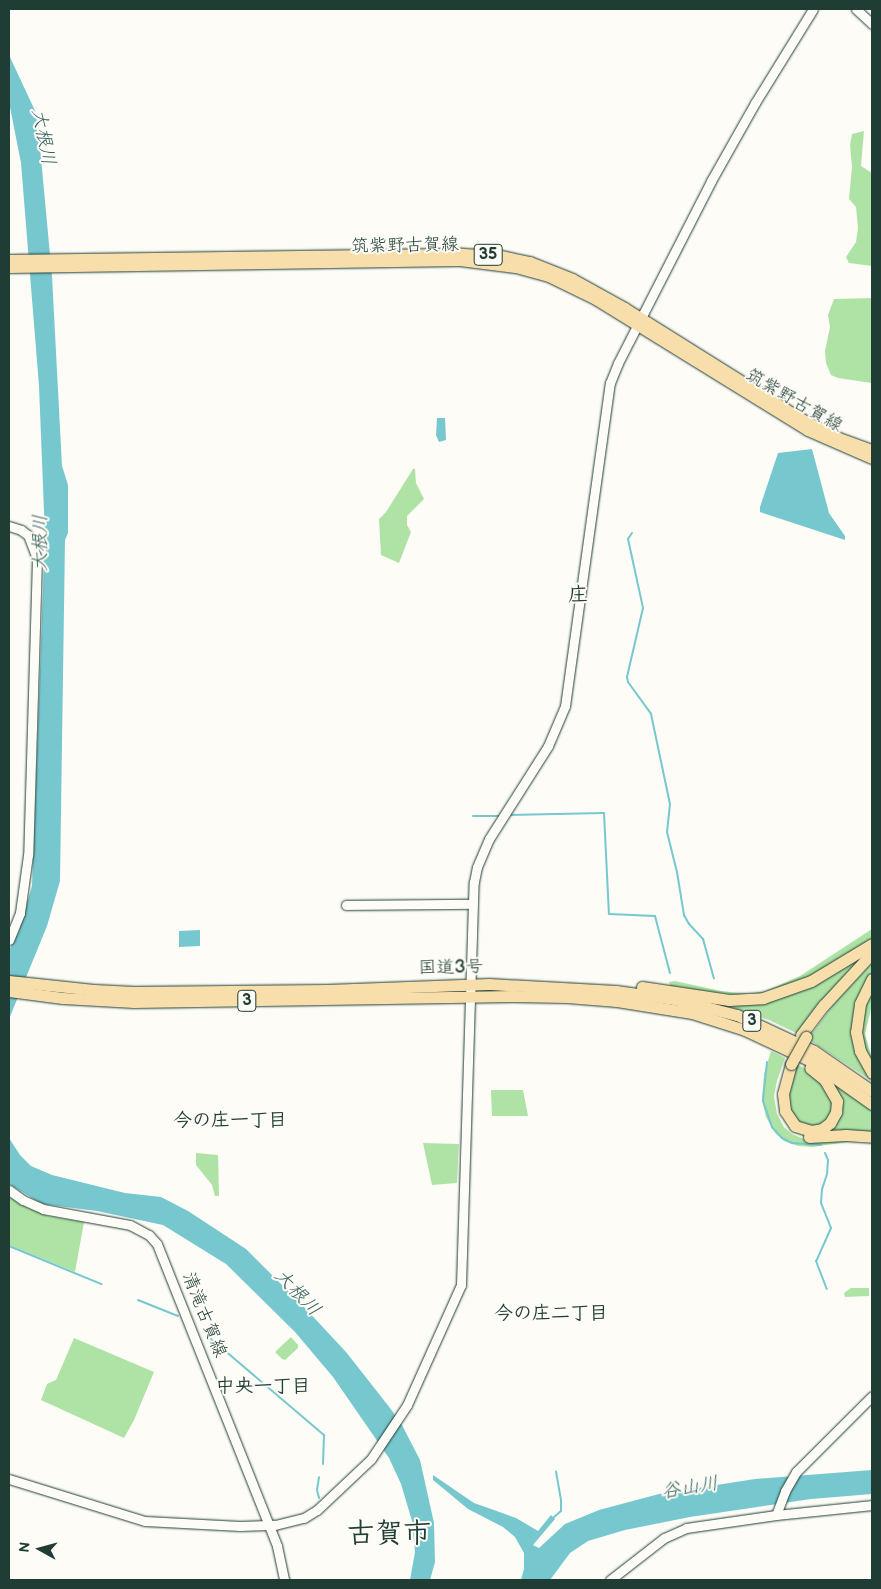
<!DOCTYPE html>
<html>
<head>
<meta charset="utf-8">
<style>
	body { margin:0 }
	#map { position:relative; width:881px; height:1589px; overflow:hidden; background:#fdfcf7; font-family:"Balsamiq Sans","Klee One",sans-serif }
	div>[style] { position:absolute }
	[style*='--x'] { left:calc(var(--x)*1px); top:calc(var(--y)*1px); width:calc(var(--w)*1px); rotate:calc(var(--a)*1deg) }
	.green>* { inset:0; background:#afe3a5 }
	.water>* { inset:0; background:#77c8ce }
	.stream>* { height:2px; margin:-1px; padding:0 1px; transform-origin:1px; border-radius:1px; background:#77c8ce }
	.roads { filter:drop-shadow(0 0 1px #1f3d34) drop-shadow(0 0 1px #1f3d34) }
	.secondary>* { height:9px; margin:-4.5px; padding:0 4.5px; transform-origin:4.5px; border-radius:4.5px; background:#fdfcf7 }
	.primary>* { height:10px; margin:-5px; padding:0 5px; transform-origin:5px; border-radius:5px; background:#f8deab }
	.highway>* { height:11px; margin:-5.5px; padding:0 5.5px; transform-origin:5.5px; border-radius:5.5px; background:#f8deab }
	.bridges { filter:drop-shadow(0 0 1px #1f3d34) drop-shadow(0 0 1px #1f3d34) }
	.highway-bridge>* { height:11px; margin:-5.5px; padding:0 5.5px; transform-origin:5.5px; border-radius:5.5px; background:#f8deab }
	span { translate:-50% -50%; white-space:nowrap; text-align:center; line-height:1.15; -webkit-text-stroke:4px #fdfcf7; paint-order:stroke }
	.shield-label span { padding:1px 4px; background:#fdfcf7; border:1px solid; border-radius:4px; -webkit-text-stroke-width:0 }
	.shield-label { font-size:16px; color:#1f3d34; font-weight:700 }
	.street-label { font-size:18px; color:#1f3d34 }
	.water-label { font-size:19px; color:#35605a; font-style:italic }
	.neighbourhood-label { font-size:19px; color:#1f3d34; font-weight:700 }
	.quarter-label { font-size:20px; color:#1f3d34; font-weight:700 }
	.town-label { font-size:28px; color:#1f3d34; font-weight:700 }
	.frame { position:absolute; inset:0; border:10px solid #1f3d34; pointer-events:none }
	.north { position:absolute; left:15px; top:1524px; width:50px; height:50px; -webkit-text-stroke:4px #fdfcf7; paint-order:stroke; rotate:277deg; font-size:14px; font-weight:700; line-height:20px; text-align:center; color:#1f3d34 }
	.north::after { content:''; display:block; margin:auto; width:18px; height:22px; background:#1f3d34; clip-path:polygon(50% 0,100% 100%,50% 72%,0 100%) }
</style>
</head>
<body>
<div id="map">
	<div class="green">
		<div style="clip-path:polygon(864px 131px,861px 166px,872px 173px,872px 266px,849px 263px,846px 257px,856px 242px,858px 228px,856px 207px,849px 199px,852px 167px,850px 145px,852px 134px)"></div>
		<div style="clip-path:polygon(872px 298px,872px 383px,838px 378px,831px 375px,826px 363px,825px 351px,830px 327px,828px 315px,834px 299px)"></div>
		<div style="clip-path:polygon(413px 469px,415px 469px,416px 483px,424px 499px,407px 516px,407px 525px,411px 532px,399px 563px,381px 555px,379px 519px,386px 512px)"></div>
		<div style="clip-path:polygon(872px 929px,872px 940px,796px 984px,746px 997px,670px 986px,669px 982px,675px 981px,721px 991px,749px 994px,766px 991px,800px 976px)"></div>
		<div style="clip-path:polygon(872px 946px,798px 1034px,769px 1020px,709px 1000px,756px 1002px)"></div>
		<div style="clip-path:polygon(872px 963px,872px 974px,855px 1016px,872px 1081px,808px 1039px,833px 1005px)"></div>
		<div style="clip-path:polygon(872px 983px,872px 1005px,865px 1034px,872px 1059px,872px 1069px,859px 1033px,862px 1005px)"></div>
		<div style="clip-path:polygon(771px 1051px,785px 1058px,777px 1081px,774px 1096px,777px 1114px,784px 1127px,792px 1134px,804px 1139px,856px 1138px,855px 1141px,812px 1147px,798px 1146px,784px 1141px,775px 1133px,766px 1117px,762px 1100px,764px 1074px)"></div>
		<div style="clip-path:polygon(795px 1063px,816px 1075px,830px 1091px,833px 1112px,821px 1126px,803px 1127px,787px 1106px,786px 1097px)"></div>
		<div style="clip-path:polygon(830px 1080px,872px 1110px,872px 1135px,822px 1135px,836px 1120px)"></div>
		<div style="clip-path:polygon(491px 1090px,523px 1090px,528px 1116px,492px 1116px)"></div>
		<div style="clip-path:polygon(423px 1143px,459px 1144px,457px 1183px,432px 1185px)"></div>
		<div style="clip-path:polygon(196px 1153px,218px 1155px,219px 1196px,215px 1196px,212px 1185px,196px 1165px)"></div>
		<div style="clip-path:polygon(9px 1197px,28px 1208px,48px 1216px,84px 1222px,75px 1272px,9px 1245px)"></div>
		<div style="clip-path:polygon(851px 1288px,869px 1288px,869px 1296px,845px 1297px,844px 1293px)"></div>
		<div style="clip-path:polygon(291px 1337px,298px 1345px,298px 1348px,285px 1360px,282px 1359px,275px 1352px)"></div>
		<div style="clip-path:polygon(74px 1338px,154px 1372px,134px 1420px,124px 1438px,41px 1400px,47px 1384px,56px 1380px)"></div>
	</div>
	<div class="water">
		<div style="clip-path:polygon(9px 55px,37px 115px,52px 276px,62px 466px,68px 485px,68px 533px,65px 540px,60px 881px,47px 926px,9px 1019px,9px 950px,19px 931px,32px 886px,45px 536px,39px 386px,21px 163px,9px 102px)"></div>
		<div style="clip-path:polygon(437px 418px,445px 418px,446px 440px,439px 442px,436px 435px)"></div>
		<div style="clip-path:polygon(812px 449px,829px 513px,845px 536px,845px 540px,760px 512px,760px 507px,778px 453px)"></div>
		<div style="clip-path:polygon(200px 930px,200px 946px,179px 947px,179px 931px)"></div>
		<div style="clip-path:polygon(9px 1138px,20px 1155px,31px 1166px,52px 1175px,125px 1193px,161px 1197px,188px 1211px,246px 1249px,305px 1308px,346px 1352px,390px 1408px,402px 1425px,420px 1460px,434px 1523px,435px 1562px,430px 1580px,410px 1580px,415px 1552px,412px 1521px,401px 1484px,389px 1458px,333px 1377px,295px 1332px,226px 1264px,163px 1225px,97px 1211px,42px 1204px,9px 1184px)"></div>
		<div style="clip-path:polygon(872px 1470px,872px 1494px,811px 1499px,690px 1517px,625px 1530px,588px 1541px,570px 1553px,550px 1580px,521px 1580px,524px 1569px,524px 1553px,515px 1537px,503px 1527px,468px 1509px,433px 1480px,433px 1475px,474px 1503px,516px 1518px,538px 1531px,551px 1515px,555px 1519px,533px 1545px,539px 1548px,565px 1524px,599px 1510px,659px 1494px,755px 1479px)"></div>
	</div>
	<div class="stream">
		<div style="--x:632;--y:533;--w:7;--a:124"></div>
		<div style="--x:628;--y:539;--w:71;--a:77.7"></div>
		<div style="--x:643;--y:608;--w:71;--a:103.1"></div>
		<div style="--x:627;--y:677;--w:5;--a:79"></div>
		<div style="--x:628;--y:682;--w:39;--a:54"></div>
		<div style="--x:651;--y:714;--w:92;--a:78.1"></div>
		<div style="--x:670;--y:804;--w:28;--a:96"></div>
		<div style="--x:667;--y:832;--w:41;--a:76"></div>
		<div style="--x:677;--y:872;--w:44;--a:80.8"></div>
		<div style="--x:684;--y:915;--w:10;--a:61"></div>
		<div style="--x:689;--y:924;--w:21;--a:47"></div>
		<div style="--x:703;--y:939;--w:41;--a:74.6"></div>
		<div style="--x:508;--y:815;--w:96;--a:-1.2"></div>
		<div style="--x:604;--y:813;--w:101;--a:87.2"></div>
		<div style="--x:609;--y:914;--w:46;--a:2.5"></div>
		<div style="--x:655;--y:916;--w:59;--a:75.3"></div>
		<div style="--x:473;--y:816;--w:28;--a:0"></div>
		<div style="--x:767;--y:1062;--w:39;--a:96"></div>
		<div style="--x:763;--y:1101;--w:28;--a:71"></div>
		<div style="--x:772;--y:1127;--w:15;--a:48"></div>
		<div style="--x:782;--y:1138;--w:11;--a:27"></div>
		<div style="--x:792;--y:1143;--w:29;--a:4"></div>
		<div style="--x:825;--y:1153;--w:8;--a:67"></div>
		<div style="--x:828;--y:1160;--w:14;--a:94"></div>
		<div style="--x:827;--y:1174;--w:16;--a:108"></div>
		<div style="--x:822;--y:1189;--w:14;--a:94"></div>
		<div style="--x:821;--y:1203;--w:27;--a:68"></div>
		<div style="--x:831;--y:1228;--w:36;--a:114"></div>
		<div style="--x:816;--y:1261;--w:30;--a:69"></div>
		<div style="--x:9;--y:1246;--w:100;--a:22.4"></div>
		<div style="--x:138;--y:1300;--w:43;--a:21.8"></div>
		<div style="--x:210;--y:1338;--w:150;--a:40.4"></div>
		<div style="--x:324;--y:1435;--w:29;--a:92"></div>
		<div style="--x:319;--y:1498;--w:8;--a:-104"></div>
		<div style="--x:317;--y:1490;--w:13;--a:-81"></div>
		<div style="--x:552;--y:1519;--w:12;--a:-42"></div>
		<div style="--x:561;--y:1511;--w:11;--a:-90"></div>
		<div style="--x:561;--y:1500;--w:29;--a:-100"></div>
	</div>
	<div class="roads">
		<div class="secondary">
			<div style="--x:856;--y:9;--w:22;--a:43"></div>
			<div style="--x:9;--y:526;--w:13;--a:18"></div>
			<div style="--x:21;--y:530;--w:9;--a:36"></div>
			<div style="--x:28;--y:535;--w:26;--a:69"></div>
			<div style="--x:37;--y:559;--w:296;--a:91.7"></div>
			<div style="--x:28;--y:855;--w:59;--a:97.9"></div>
			<div style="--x:20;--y:913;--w:29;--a:112"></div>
			<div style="--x:346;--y:905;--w:126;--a:-0.5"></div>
			<div style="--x:9;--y:1190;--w:17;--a:36"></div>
			<div style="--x:23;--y:1200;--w:22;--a:24"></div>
			<div style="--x:43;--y:1209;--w:88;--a:10.4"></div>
			<div style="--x:130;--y:1225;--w:21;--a:28"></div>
			<div style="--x:149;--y:1235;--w:12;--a:48"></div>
			<div style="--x:157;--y:1244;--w:325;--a:68.3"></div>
			<div style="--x:277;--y:1546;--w:35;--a:78"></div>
			<div style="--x:9;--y:1479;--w:142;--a:17.2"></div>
			<div style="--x:145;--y:1521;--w:95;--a:3"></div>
			<div style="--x:240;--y:1526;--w:35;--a:-2"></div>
			<div style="--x:275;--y:1525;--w:30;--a:-14"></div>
			<div style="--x:304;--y:1518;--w:15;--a:-32"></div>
			<div style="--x:317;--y:1510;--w:74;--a:-43.4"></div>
			<div style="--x:371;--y:1459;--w:65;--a:-56.3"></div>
			<div style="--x:407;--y:1405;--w:132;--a:-65.8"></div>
			<div style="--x:461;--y:1285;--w:403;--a:-88.2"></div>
			<div style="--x:474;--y:882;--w:15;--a:-79"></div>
			<div style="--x:477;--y:867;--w:30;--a:-67"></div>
			<div style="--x:489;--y:839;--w:110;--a:-57.6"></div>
			<div style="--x:548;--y:746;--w:43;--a:-67"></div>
			<div style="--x:565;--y:706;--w:326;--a:-82.1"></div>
			<div style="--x:610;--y:383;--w:22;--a:-68"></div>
			<div style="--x:618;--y:363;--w:204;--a:-62.9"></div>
			<div style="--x:711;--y:181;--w:90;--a:-60.6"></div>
			<div style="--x:755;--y:103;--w:110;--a:-58.3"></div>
			<div style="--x:776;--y:1515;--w:26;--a:-69"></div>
			<div style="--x:785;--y:1491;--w:22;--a:-60"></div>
			<div style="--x:796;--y:1472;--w:107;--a:-45"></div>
			<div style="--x:610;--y:1580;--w:68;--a:-37.9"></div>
			<div style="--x:664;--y:1538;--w:24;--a:-24"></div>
			<div style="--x:686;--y:1528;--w:91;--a:-8.2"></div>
			<div style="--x:776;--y:1515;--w:97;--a:-5.9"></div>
		</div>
		<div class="primary">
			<div style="--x:9;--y:260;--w:454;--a:-0.8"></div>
			<div style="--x:463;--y:254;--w:38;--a:3"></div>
			<div style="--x:501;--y:256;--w:30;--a:12"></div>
			<div style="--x:530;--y:262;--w:46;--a:21.6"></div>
			<div style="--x:573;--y:279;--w:60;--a:29.1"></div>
			<div style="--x:625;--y:308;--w:209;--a:32.1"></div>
			<div style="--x:802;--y:419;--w:42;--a:27.2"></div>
			<div style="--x:839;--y:438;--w:35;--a:20"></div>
			<div style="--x:9;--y:268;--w:451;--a:-0.9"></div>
			<div style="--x:460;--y:261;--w:56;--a:7.1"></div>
			<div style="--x:516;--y:268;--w:34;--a:15"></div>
			<div style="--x:549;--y:277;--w:52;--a:26.1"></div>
			<div style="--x:596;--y:300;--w:249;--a:31.7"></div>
			<div style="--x:808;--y:431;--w:70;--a:23.6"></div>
		</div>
		<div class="highway">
			<div style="--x:872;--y:979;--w:28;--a:116"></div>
			<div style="--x:860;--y:1004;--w:28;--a:98"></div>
			<div style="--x:856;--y:1032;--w:19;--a:78"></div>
			<div style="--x:860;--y:1051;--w:25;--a:61"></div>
			<div style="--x:9;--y:981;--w:85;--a:6"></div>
			<div style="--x:94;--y:990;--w:40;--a:2.9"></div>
			<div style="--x:134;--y:992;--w:193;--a:-0.6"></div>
			<div style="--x:327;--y:990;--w:162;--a:-2.1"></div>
			<div style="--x:489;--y:984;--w:127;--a:3.2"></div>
			<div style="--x:616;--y:991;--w:59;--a:7.9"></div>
			<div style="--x:674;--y:999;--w:65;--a:14.3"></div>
			<div style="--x:737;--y:1015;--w:85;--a:25.1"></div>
			<div style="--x:814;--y:1051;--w:70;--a:34.6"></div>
			<div style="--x:642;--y:987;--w:88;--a:8.5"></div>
			<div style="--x:729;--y:1000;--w:34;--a:-3"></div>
			<div style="--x:763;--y:998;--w:51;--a:-19.5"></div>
			<div style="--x:811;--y:981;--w:71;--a:-31.2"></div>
			<div style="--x:9;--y:991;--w:54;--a:7.4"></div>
			<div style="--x:63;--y:998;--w:71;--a:3.2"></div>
			<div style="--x:134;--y:1002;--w:379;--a:-0.9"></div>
			<div style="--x:513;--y:996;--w:54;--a:1.1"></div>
			<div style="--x:567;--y:997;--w:50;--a:4.6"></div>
			<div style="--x:617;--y:1001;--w:76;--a:9.1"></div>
			<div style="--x:692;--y:1013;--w:56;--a:17.8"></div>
			<div style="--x:745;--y:1030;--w:73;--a:25.2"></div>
			<div style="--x:811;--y:1061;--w:75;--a:35.2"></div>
			<div style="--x:801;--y:1035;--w:38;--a:-53"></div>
			<div style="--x:824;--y:1005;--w:71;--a:-47.3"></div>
			<div style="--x:791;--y:1064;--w:31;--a:105"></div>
			<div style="--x:783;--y:1094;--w:17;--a:83"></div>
			<div style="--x:785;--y:1111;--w:18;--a:56"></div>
			<div style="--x:795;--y:1126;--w:17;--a:17"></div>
			<div style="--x:811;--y:1131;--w:11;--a:-10"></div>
			<div style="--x:822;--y:1129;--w:10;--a:-37"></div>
			<div style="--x:830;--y:1123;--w:13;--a:-61"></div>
			<div style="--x:836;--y:1112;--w:11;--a:-85"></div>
			<div style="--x:837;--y:1101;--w:24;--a:-120"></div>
			<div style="--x:825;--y:1080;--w:19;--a:-141"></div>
			<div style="--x:809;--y:1137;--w:37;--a:-3"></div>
			<div style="--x:846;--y:1135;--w:26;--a:4"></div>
		</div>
	</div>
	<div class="bridges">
		<div class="highway-bridge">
			<div style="--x:791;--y:1064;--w:31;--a:-61"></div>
		</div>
	</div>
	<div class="shield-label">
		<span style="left:488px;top:255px">35</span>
		<span style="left:247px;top:1001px">3</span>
		<span style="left:752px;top:1021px">3</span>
	</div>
	<div class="street-label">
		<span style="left:405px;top:246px;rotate:-1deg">筑紫野古賀線</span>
		<span style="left:794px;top:401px;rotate:30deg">筑紫野古賀線</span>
		<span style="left:451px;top:968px;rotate:-1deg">国道3号</span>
		<span style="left:204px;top:1315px;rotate:68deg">清滝古賀線</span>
	</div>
	<div class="water-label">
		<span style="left:43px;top:137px;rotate:79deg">大根川</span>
		<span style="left:41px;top:543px;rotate:-90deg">大根川</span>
		<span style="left:297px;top:1293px;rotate:46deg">大根川</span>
		<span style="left:690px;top:1488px;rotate:-9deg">谷山川</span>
	</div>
	<div class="neighbourhood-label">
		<span style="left:230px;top:1121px">今の庄一丁目</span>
		<span style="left:551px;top:1314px">今の庄二丁目</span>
		<span style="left:263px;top:1387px">中央一丁目</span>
	</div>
	<div class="quarter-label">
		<span style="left:578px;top:595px">庄</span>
	</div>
	<div class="town-label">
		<span style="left:389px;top:1534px">古賀市</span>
	</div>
	<div class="frame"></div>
	<div class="north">N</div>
</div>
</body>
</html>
